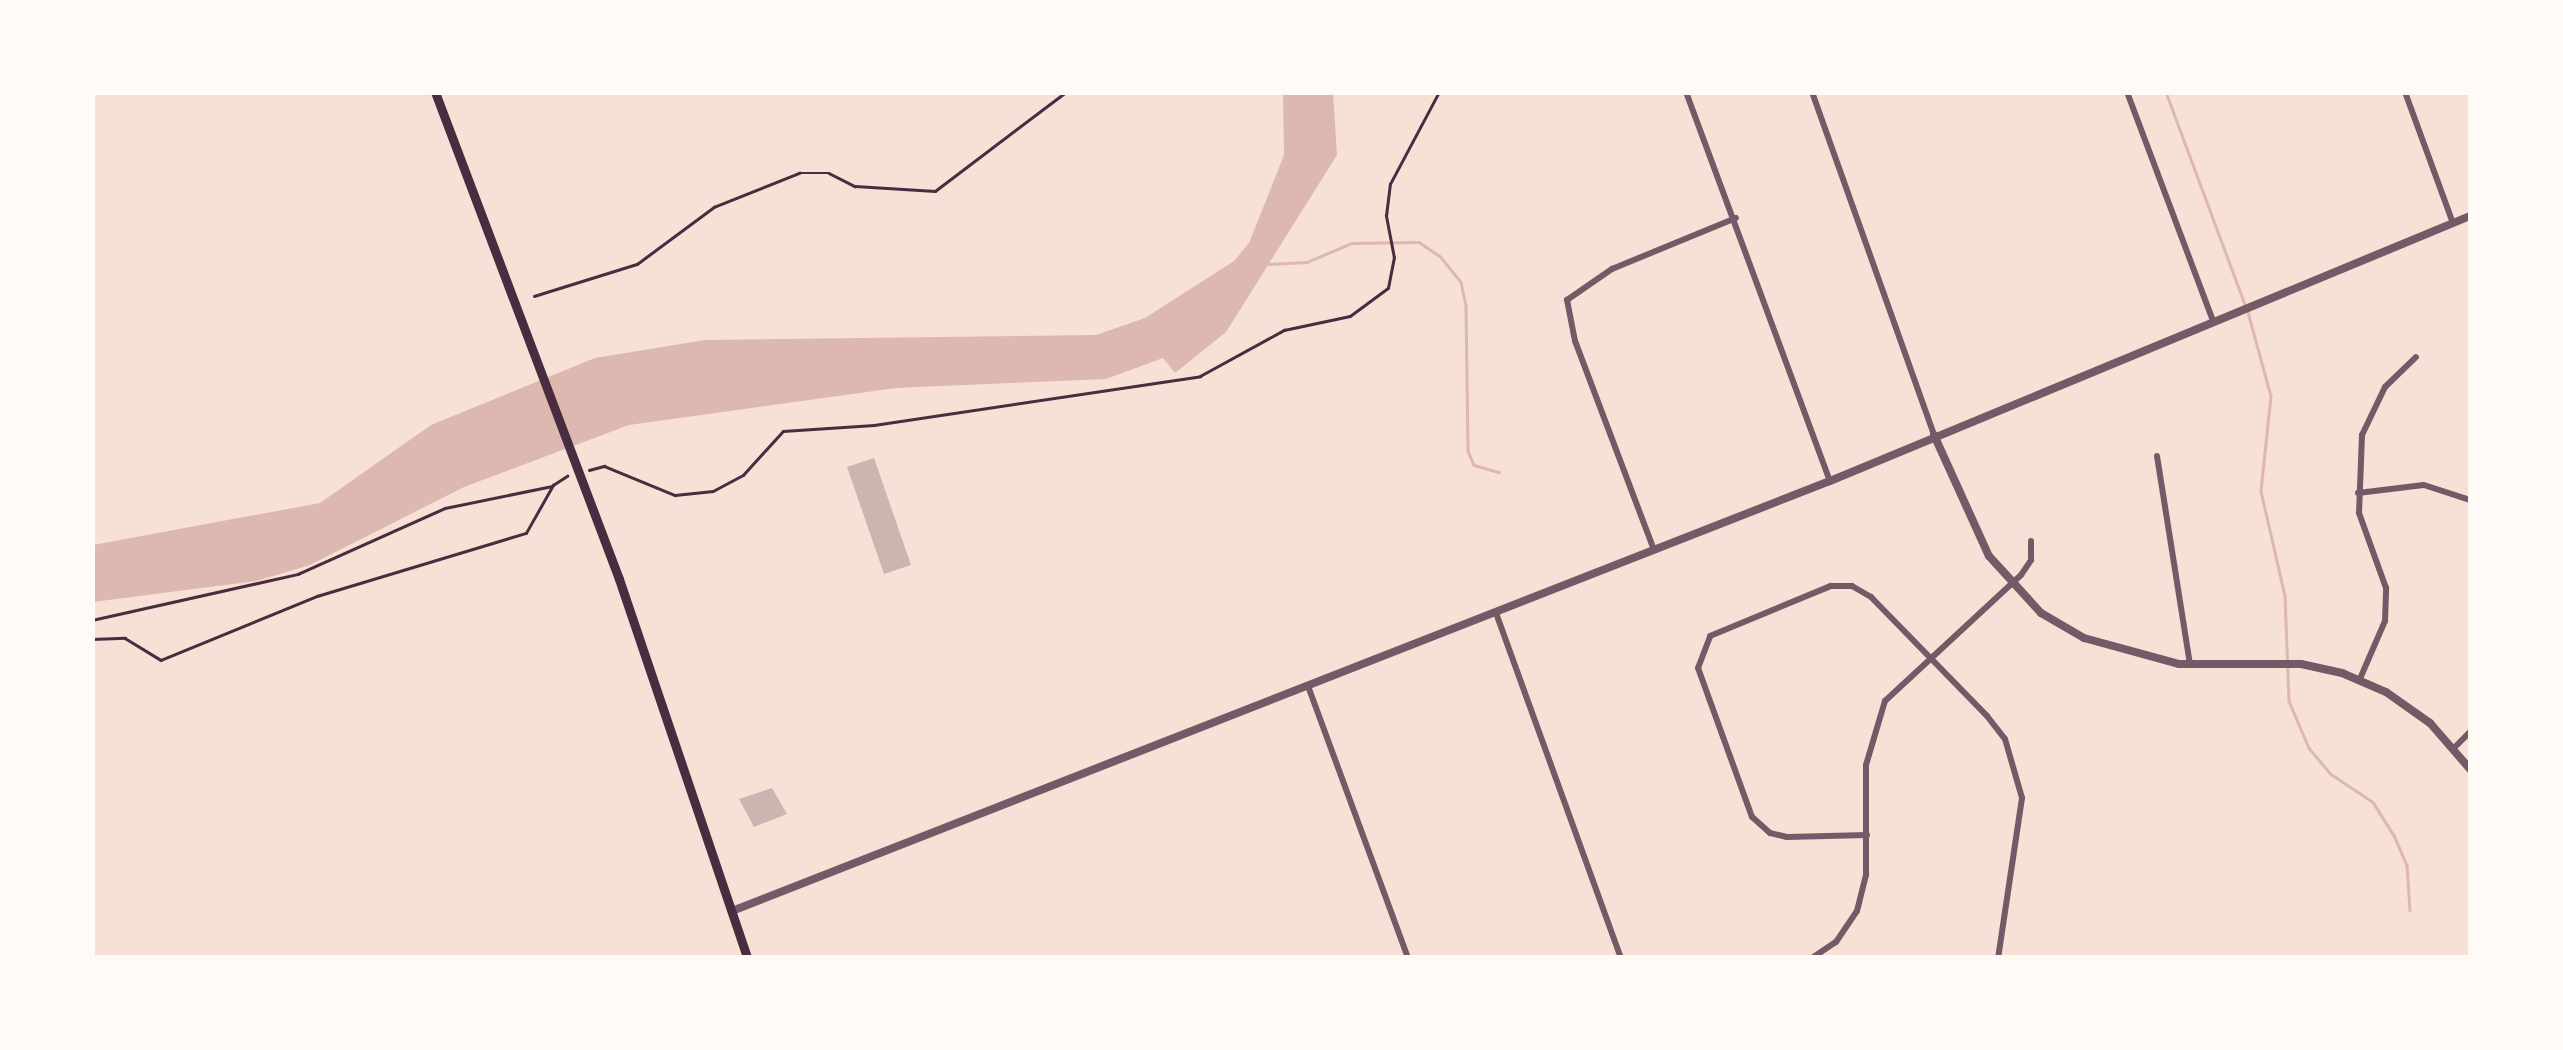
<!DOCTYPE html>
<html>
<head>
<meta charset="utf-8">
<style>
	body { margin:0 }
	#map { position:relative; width:2563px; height:1050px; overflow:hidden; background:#f7e1d7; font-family:"Space Grotesk",sans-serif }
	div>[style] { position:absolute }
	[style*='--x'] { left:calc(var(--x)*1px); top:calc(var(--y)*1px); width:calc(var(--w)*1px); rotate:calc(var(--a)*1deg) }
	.water>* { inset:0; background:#dcb8b0 }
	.stream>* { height:2.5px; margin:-1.25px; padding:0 1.25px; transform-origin:1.25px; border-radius:1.25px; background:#dcb8b0 }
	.building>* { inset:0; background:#ccb4b1 }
	.path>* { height:2.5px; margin:-1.25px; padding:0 1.25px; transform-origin:1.25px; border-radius:1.25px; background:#4a2c40 }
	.minor>* { height:6px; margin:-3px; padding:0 3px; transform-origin:3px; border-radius:3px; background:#755966 }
	.tertiary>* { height:8px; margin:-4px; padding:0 4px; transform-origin:4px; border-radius:4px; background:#755966 }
	.secondary>* { height:9px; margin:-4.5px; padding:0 4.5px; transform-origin:4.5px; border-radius:4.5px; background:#4a2c40 }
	span { translate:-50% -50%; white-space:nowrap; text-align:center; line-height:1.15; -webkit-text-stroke:10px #fffaf5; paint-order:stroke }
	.frame { position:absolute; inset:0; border:95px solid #fffaf5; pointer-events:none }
</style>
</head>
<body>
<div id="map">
	<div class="water">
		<div style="clip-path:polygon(1283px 93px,1333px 93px,1337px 155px,1226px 332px,1175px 373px,1163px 358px,1106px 379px,896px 388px,629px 425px,464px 487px,310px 565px,256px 581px,93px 602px,93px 545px,320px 503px,431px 425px,595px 358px,705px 340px,1096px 335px,1145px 318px,1234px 261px,1249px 243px,1284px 155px)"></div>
	</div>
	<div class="stream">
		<div style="--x:2166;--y:92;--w:226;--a:69.6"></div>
		<div style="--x:1268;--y:264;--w:39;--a:-3"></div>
		<div style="--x:1307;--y:262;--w:49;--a:-22.9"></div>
		<div style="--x:1352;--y:243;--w:67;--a:-0.9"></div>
		<div style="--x:1419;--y:242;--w:25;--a:34"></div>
		<div style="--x:1440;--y:256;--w:33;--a:51"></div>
		<div style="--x:1461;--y:282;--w:25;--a:78"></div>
		<div style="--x:1466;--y:306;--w:145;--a:89.2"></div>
		<div style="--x:1468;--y:451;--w:15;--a:67"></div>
		<div style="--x:1474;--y:465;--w:26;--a:16"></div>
		<div style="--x:2248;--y:312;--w:87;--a:74.7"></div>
		<div style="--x:2271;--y:396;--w:96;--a:96"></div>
		<div style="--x:2261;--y:491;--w:108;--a:77.1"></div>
		<div style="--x:2285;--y:596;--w:105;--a:87.8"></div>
		<div style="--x:2289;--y:701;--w:51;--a:66.9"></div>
		<div style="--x:2309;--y:748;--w:34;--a:50"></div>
		<div style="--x:2331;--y:774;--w:50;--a:33.7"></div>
		<div style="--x:2373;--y:802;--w:39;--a:58"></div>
		<div style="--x:2394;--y:835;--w:33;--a:67"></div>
		<div style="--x:2407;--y:865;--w:45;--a:86.2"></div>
	</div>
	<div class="building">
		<div style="clip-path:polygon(874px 458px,911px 565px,884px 574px,847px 467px)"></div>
		<div style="clip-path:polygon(772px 788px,787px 814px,754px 827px,739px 799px)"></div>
	</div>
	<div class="path">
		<div style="--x:534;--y:296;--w:108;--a:-17.3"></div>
		<div style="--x:637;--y:264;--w:96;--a:-36.5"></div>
		<div style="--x:714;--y:207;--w:92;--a:-21.8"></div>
		<div style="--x:799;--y:173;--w:30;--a:0"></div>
		<div style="--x:829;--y:173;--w:29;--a:27"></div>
		<div style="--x:855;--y:186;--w:80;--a:3.6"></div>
		<div style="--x:935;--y:191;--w:164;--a:-37.1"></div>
		<div style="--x:589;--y:470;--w:16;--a:-15"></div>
		<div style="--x:604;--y:466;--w:77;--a:22.2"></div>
		<div style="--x:675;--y:495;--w:38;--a:-6"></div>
		<div style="--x:713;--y:491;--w:34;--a:-28"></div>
		<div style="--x:743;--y:475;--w:59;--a:-47.7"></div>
		<div style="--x:783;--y:431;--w:91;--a:-3.8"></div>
		<div style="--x:874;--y:425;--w:330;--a:-8.5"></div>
		<div style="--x:1200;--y:376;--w:96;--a:-28.7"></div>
		<div style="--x:1284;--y:330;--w:67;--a:-12"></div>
		<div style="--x:1350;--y:316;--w:47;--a:-36.4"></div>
		<div style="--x:1388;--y:288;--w:31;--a:-79"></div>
		<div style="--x:1394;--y:258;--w:43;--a:-100.8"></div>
		<div style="--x:1386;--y:216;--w:32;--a:-83"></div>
		<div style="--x:1390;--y:184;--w:104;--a:-62"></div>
		<div style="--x:92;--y:620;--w:211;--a:-12.6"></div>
		<div style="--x:298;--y:574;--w:161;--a:-24.2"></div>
		<div style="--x:445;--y:508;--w:109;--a:-11.6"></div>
		<div style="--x:92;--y:639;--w:33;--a:-2"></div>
		<div style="--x:125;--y:638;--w:42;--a:31.4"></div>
		<div style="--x:161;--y:660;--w:169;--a:-22.3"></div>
		<div style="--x:317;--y:596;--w:218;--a:-16.8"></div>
		<div style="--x:526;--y:533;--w:55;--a:-60.6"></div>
		<div style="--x:553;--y:485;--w:17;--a:-33"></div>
	</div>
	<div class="minor">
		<div style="--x:1686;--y:92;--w:415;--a:69.7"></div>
		<div style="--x:1812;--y:92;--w:364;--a:70.4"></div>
		<div style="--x:2127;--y:92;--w:245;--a:69.4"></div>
		<div style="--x:2405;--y:92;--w:140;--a:69.9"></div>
		<div style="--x:2157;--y:456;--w:211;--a:81"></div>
		<div style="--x:2358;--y:493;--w:66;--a:-6.9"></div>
		<div style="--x:2424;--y:485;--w:48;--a:18.1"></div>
		<div style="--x:1654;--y:550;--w:223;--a:-110.7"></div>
		<div style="--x:1575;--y:341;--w:42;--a:-101"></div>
		<div style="--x:1567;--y:300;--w:55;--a:-34.6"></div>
		<div style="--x:1612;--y:269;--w:134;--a:-22.4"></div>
		<div style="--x:1496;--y:613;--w:367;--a:70.1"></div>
		<div style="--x:2359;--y:681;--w:65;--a:-66.6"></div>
		<div style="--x:2385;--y:621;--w:33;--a:-88"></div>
		<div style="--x:2386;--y:588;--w:80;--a:-109.8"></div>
		<div style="--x:2359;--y:513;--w:78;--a:-87.8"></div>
		<div style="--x:2362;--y:435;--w:53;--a:-64.4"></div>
		<div style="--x:2385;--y:387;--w:43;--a:-44.1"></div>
		<div style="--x:1308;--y:686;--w:290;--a:69.8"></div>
		<div style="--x:2454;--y:748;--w:23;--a:-45"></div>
		<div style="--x:1867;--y:835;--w:80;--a:178.6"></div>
		<div style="--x:1787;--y:837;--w:17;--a:-167"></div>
		<div style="--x:1770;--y:833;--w:24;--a:-138"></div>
		<div style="--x:1752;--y:817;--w:158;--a:-109.9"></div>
		<div style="--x:1698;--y:668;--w:34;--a:-69"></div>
		<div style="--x:1710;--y:636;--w:131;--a:-22.5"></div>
		<div style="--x:1831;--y:586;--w:21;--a:0"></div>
		<div style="--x:1852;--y:586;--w:22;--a:30"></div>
		<div style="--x:1871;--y:597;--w:166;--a:45.7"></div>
		<div style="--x:1987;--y:716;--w:29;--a:52"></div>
		<div style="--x:2005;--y:739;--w:61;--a:73.9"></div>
		<div style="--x:2022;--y:798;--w:162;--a:98.5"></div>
		<div style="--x:1812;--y:958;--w:29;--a:-34"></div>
		<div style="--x:1836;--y:942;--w:37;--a:-56"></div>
		<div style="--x:1857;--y:911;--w:37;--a:-76"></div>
		<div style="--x:1866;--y:875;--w:110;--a:-90"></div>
		<div style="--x:1866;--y:765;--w:67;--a:-73.5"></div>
		<div style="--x:1885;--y:701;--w:185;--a:-42.8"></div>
		<div style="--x:2021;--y:575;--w:18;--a:-56"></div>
		<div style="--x:2031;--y:560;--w:19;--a:-90"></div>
	</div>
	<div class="tertiary">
		<div style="--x:1934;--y:435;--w:133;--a:65.6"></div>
		<div style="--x:1989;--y:556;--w:77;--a:47.6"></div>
		<div style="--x:2041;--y:613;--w:50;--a:30.2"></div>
		<div style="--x:2084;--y:638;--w:98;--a:15.3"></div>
		<div style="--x:2179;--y:664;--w:122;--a:0"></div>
		<div style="--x:2301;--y:664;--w:42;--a:12.4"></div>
		<div style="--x:2342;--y:673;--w:48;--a:23.4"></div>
		<div style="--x:2386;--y:692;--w:54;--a:35.2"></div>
		<div style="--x:2430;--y:723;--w:61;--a:49"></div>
		<div style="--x:732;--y:911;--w:1179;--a:-21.39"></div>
		<div style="--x:1830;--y:481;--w:693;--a:-22.49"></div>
	</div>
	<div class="secondary">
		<div style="--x:435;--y:92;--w:521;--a:69.3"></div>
		<div style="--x:619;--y:579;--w:400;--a:71.3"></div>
	</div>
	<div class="frame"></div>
</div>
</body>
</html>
